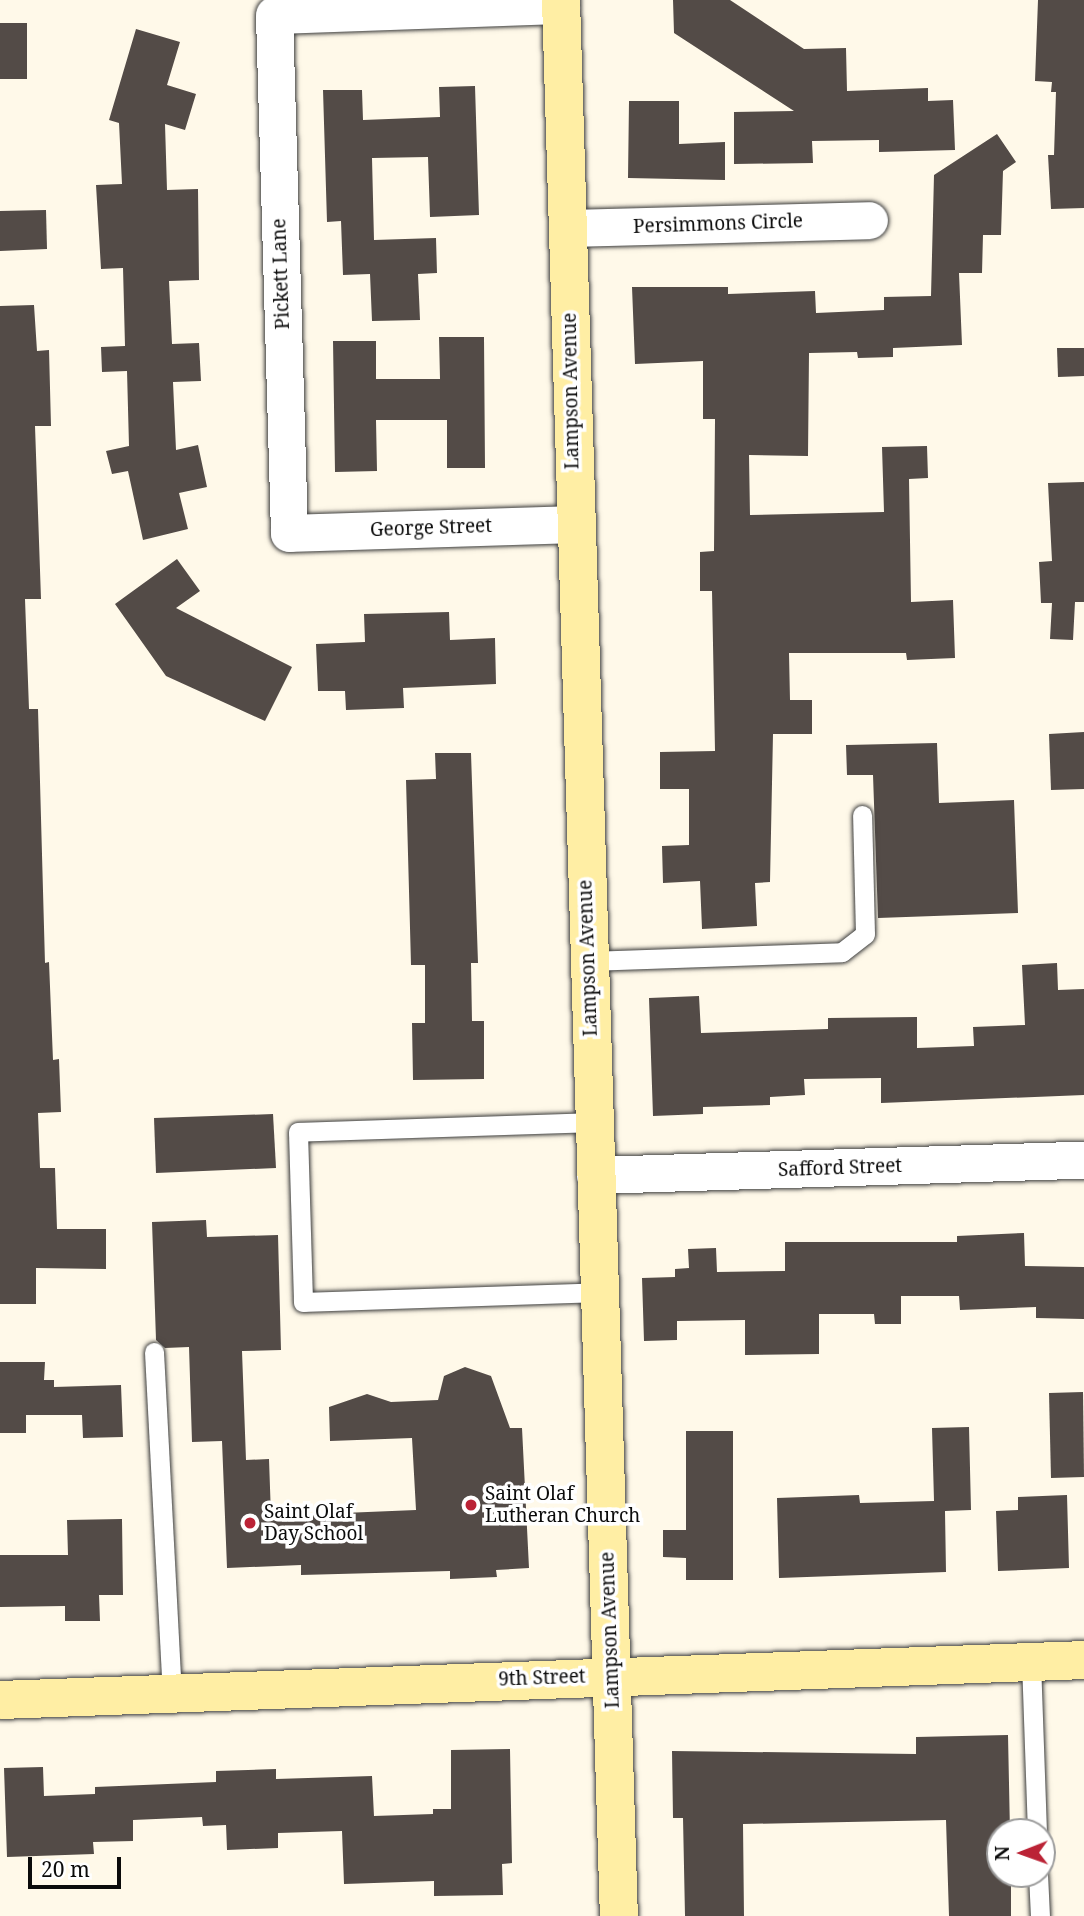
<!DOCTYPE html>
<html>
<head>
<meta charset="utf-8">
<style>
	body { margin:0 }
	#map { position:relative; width:1084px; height:1916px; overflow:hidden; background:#fff9e9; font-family:"Noto Serif",serif }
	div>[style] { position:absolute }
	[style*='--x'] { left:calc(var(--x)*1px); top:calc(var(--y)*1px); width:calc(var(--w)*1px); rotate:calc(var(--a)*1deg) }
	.building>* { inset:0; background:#534b47 }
	.roads { filter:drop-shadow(0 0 2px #3e3e3e) drop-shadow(0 0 2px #3e3e3e) }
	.lane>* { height:19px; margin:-9.5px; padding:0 9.5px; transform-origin:9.5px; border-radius:9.5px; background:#fff }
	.street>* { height:37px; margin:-18.5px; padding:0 18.5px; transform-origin:18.5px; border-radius:18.5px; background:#fff }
	.secondary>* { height:38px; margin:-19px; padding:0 19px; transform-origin:19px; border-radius:19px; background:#ffeea4 }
	.dots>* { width:19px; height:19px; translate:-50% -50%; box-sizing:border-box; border:4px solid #fff; border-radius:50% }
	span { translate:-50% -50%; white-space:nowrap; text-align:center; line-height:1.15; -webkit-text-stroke:7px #fff; paint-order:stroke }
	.street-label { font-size:19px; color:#0b0b0b }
	.poi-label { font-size:19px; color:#0b0b0b }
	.left { translate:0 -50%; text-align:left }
	.north { position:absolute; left:986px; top:1818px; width:70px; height:70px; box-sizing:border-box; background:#fff; border:2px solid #9d9d9d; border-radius:50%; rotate:269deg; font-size:19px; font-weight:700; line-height:28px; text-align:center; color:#0b0b0b }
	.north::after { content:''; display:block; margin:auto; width:24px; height:32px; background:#bb2336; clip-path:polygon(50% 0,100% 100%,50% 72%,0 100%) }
	.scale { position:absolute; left:28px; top:1857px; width:93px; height:32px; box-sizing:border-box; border:4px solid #0b0b0b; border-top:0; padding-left:9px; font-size:21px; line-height:24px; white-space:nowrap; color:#0b0b0b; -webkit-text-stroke:5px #fff; paint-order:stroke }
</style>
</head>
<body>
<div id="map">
	<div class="building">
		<div style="clip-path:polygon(673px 0,730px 0,804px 49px,846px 48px,847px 91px,928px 88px,928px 101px,953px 100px,955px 150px,879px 152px,879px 140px,812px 141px,813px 163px,734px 164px,734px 112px,794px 111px,674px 33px)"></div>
		<div style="clip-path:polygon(1038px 0,1084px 0,1084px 208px,1051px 209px,1048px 155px,1054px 155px,1056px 92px,1051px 92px,1052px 82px,1035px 81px)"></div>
		<div style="clip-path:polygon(0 23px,27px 23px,27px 79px,0 79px)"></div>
		<div style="clip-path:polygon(136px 29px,180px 42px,167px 85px,196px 94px,185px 130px,165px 124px,167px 190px,198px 189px,199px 280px,169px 281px,172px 344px,199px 343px,201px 381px,173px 382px,176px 450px,198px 445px,207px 487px,179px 493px,188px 529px,143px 540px,128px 471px,112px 474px,106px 451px,129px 446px,127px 371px,102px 372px,101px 347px,125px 346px,123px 268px,101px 269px,96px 185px,122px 184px,119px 123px,109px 120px)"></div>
		<div style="clip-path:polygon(475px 86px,479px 215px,430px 217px,428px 157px,372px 158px,374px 240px,436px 238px,437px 273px,418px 274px,420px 320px,372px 321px,370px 274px,343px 275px,341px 221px,327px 222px,323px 90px,362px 90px,363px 120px,440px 117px,439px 87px)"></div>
		<div style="clip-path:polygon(629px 101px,679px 101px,679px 144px,725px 142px,725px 180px,628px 178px)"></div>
		<div style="clip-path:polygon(997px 134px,1016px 162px,1003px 171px,1001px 235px,983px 235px,982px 273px,959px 273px,962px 345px,893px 348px,893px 357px,858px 358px,857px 352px,809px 353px,808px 456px,749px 455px,750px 515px,884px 512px,882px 447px,927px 446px,928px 478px,909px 479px,911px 602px,953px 600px,955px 658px,907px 660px,906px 653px,789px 653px,790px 700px,812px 700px,812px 734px,773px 734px,770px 882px,755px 883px,757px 926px,702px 929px,700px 881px,663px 883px,662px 846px,689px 845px,689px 789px,660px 789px,660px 752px,715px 751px,712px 591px,700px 591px,700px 552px,714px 551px,715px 419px,703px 419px,703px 361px,635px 364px,632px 287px,728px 287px,728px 294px,815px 291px,816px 313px,884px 310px,884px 297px,931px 296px,934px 175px)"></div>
		<div style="clip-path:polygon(46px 210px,47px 249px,0 251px,0 211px)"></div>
		<div style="clip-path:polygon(34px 305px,37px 351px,49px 350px,51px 426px,35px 426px,41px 599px,25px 599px,29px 709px,38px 709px,45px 963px,49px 962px,53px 1060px,59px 1059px,61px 1112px,38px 1113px,40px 1168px,55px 1168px,57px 1229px,106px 1229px,106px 1269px,36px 1268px,36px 1304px,0 1304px,0 306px)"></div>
		<div style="clip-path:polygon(439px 337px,484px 337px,485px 468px,447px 468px,447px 420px,376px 420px,377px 471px,335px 472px,333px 341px,376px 341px,376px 379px,440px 379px)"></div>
		<div style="clip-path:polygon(1057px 348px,1084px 348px,1084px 376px,1058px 377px)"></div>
		<div style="clip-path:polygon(1084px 482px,1084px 602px,1075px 602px,1073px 640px,1050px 639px,1052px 603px,1041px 603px,1039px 562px,1052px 561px,1048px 483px)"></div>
		<div style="clip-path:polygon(177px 559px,200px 591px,176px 608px,292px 667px,265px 721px,166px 676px,115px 604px)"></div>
		<div style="clip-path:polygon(449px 612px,450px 640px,495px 638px,496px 684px,403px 688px,404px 708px,346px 710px,345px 691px,318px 691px,316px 644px,365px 642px,364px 614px)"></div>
		<div style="clip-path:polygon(1084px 732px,1084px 789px,1051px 790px,1049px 734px)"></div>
		<div style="clip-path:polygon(937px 743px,939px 803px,1014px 800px,1018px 913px,878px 918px,873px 775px,847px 775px,846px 745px)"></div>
		<div style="clip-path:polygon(435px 753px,471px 753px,478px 963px,471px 963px,472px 1021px,484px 1021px,484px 1079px,413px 1080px,412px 1023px,425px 1023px,425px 965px,411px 965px,406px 780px,436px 779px)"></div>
		<div style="clip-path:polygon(1057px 963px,1058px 990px,1084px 989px,1084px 1095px,881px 1103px,881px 1078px,804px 1079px,805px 1095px,770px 1097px,770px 1105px,703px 1107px,703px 1114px,653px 1116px,649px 998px,699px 996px,701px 1033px,828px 1029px,828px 1018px,917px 1017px,917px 1048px,974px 1046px,973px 1027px,1025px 1025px,1022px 965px)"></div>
		<div style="clip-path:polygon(273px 1114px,276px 1168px,156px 1173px,154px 1118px)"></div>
		<div style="clip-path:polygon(206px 1220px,207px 1237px,278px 1235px,281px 1350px,242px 1351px,246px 1460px,269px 1459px,271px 1516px,416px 1510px,412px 1438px,330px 1441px,329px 1407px,367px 1394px,391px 1402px,438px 1400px,444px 1376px,465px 1367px,491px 1376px,510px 1428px,522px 1428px,529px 1568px,496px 1570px,497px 1577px,450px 1579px,450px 1571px,301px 1575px,301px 1565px,227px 1568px,222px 1441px,192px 1442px,189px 1347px,165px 1348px,156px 1340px,152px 1222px)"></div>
		<div style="clip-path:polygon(1024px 1233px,1025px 1266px,1084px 1267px,1084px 1319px,1036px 1318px,1036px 1307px,960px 1310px,959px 1296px,901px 1296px,901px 1324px,875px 1324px,874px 1314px,819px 1314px,819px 1354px,745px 1355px,745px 1320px,677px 1321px,677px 1340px,644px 1341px,642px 1278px,675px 1277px,675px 1269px,689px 1268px,688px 1249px,716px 1248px,717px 1272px,785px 1271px,785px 1242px,957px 1242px,957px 1236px)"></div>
		<div style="clip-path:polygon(0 1362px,45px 1362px,44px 1380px,54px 1380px,54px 1387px,121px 1385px,123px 1437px,83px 1438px,82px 1415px,26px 1415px,26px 1433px,0 1433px)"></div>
		<div style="clip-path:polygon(1083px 1392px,1084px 1477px,1051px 1478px,1049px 1393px)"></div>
		<div style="clip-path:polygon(969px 1427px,971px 1510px,945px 1511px,946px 1572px,779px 1578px,777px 1498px,859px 1495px,860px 1503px,934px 1501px,932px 1428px)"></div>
		<div style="clip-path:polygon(686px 1431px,733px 1431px,733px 1580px,686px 1580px,686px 1558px,663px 1557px,663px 1530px,686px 1530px)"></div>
		<div style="clip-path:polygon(1067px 1495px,1069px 1568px,998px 1571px,996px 1511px,1018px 1510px,1018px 1497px)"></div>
		<div style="clip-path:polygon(122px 1519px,123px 1595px,99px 1595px,100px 1621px,65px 1621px,65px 1606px,0 1607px,0 1555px,68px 1555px,67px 1520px)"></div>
		<div style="clip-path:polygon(1008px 1735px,1010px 1832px,1000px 1832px,1000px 1874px,1011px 1874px,1011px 1916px,949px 1916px,946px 1820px,743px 1824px,744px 1916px,685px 1916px,683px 1818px,673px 1818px,672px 1751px,916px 1754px,916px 1737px)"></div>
		<div style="clip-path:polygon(510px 1749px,512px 1863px,502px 1864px,503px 1895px,434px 1896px,434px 1881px,344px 1884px,342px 1831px,278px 1833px,278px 1848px,227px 1850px,226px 1825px,203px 1826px,202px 1817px,133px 1820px,133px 1841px,93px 1842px,94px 1854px,7px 1857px,4px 1768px,43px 1767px,44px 1796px,95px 1794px,95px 1787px,216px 1782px,216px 1771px,276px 1769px,276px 1779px,372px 1776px,374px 1816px,433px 1814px,433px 1809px,451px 1809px,451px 1750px)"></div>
	</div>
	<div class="roads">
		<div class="lane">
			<div style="--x:588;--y:961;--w:254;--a:-2"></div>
			<div style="--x:842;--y:952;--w:29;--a:-38"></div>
			<div style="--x:865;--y:934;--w:119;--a:-91.4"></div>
			<div style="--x:594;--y:1122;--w:296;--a:178.1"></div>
			<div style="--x:298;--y:1132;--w:170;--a:88.3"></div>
			<div style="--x:303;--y:1302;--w:296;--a:-1.9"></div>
			<div style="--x:154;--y:1352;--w:341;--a:87"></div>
			<div style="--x:1031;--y:1661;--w:171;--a:88"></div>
			<div style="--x:1038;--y:1874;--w:42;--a:87.3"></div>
		</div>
		<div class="street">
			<div style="--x:561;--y:5;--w:287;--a:178"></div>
			<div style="--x:274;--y:15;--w:518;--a:88.34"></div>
			<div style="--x:289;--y:533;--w:285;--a:-1.8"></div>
			<div style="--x:568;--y:228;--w:301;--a:-1.5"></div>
			<div style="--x:595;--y:1175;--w:489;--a:-1.8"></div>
		</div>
		<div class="secondary">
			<div style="--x:561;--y:0;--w:1917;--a:88.27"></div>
			<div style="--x:0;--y:1700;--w:1085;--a:-2.11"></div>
		</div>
	</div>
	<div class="dots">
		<div style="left:471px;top:1505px;background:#bb2336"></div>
		<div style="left:250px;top:1523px;background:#bb2336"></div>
	</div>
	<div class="street-label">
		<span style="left:718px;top:224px;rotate:-2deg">Persimmons Circle</span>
		<span style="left:281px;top:274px;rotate:-92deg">Pickett Lane</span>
		<span style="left:571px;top:391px;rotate:-91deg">Lampson Avenue</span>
		<span style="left:431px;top:528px;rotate:-2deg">George Street</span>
		<span style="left:588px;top:958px;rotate:-92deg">Lampson Avenue</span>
		<span style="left:840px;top:1168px;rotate:-2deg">Safford Street</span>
		<span style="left:610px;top:1630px;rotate:-92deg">Lampson Avenue</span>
		<span style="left:542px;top:1678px;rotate:-2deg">9th Street</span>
	</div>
	<div class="poi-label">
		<span class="left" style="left:485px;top:1505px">Saint Olaf<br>Lutheran Church</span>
		<span class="left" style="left:264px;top:1523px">Saint Olaf<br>Day School</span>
	</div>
	<div class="north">N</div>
	<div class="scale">20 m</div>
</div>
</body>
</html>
